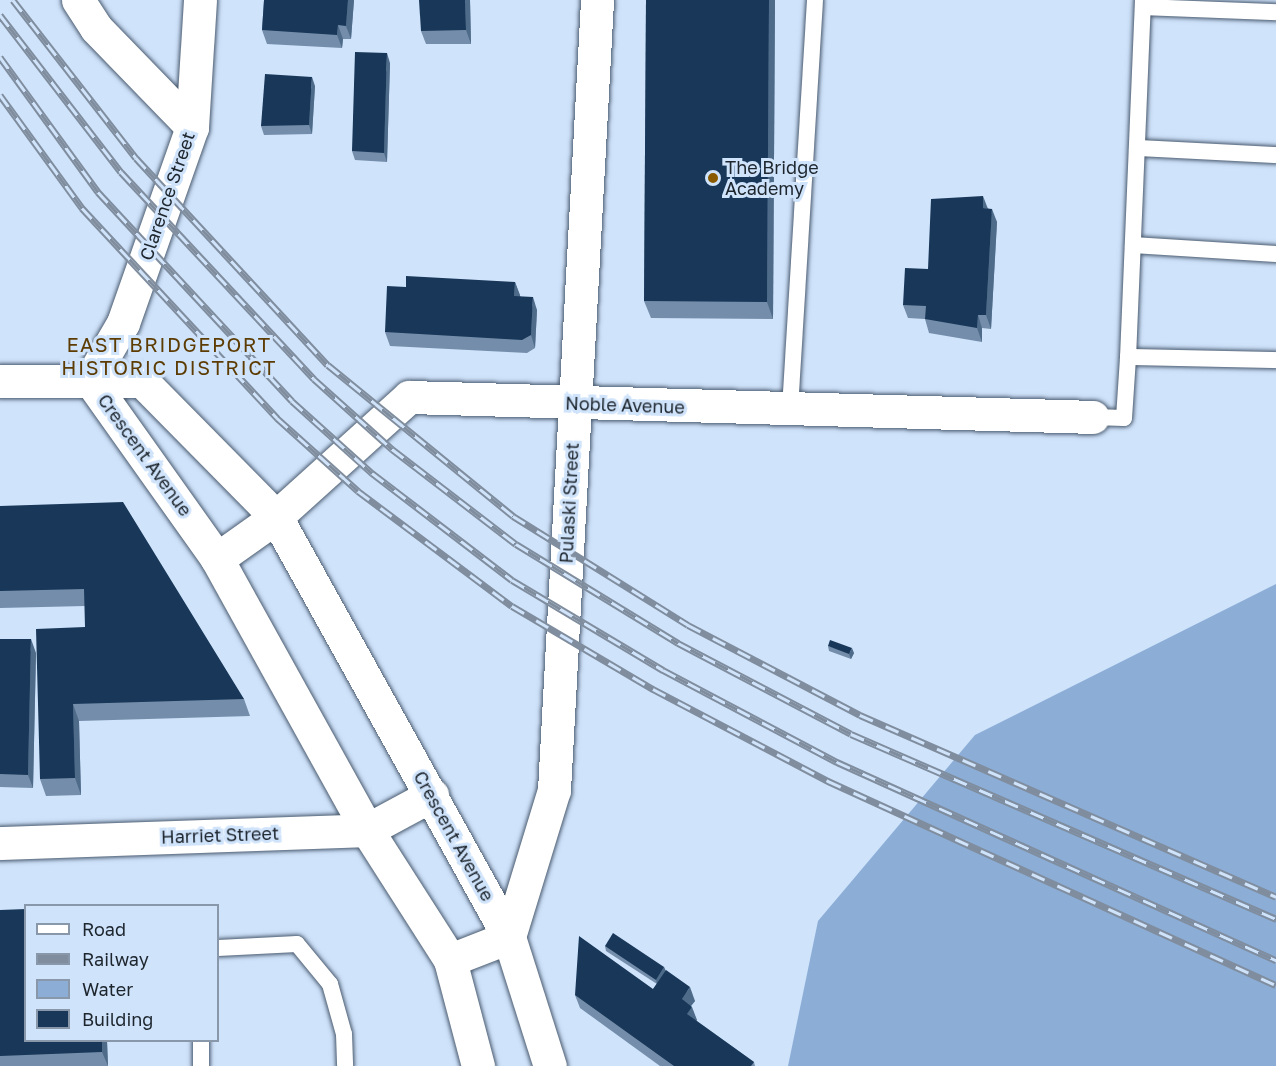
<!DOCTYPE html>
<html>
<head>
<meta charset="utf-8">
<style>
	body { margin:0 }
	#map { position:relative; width:1276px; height:1066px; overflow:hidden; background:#cfe3fb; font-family:"Golos Text",sans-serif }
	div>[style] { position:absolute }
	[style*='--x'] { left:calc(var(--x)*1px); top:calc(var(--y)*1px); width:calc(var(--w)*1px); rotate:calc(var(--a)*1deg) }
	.water>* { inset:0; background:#8badd6 }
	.roads { filter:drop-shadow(0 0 2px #4a5b6f) drop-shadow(0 0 2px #4a5b6f) }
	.service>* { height:16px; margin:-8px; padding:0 8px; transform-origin:8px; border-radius:8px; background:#fff }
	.minor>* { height:33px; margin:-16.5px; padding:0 16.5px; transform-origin:16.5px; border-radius:16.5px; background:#fff }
	.tertiary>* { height:33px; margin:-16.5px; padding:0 16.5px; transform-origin:16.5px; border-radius:16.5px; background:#fff }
	.secondary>* { height:33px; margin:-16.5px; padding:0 16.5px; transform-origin:16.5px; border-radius:16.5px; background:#fff }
	.rail>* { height:7px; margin-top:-3.5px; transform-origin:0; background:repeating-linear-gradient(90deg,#cfe3fb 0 14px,#7f8d9e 0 28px); box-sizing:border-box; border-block:2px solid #7f8d9e }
	.wall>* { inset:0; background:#748daa }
	.shaded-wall>* { inset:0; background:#4f6b8a }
	.building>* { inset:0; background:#183759 }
	.dots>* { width:16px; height:16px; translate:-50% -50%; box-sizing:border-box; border:3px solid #cfe3fb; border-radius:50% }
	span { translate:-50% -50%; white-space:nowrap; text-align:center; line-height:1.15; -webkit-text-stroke:6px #cfe3fb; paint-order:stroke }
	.poi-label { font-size:18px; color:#1d252d }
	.left { translate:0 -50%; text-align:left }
	.street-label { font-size:18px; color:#1d252d }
	.neighbourhood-label { font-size:20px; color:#5d3c03; letter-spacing:1.5px }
	.legend { position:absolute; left:24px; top:904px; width:195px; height:138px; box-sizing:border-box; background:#cfe3fb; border:2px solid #8897a9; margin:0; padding:8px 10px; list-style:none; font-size:18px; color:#1d252d }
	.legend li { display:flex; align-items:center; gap:12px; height:30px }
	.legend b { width:30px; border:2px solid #8897a9 }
</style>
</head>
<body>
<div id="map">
	<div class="water">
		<div style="clip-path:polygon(1276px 584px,1276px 1066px,788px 1066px,818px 921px,975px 735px)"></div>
	</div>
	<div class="roads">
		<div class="service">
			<div style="--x:1143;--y:0;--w:357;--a:92.4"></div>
			<div style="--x:1128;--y:357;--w:148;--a:1.2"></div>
			<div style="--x:1143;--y:7;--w:133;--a:2.2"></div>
			<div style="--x:1137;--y:148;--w:139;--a:2.9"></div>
			<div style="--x:1133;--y:245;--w:143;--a:3.6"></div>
			<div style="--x:790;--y:409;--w:410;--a:-86.5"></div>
			<div style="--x:1093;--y:417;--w:31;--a:2"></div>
			<div style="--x:1124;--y:418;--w:61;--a:-86.2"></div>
			<div style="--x:218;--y:948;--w:79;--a:-2.9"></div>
			<div style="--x:297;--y:944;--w:52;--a:50.5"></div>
			<div style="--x:330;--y:984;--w:52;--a:74.4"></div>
			<div style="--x:344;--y:1034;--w:32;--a:88"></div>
			<div style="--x:201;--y:1040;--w:26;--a:90"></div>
		</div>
		<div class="minor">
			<div style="--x:192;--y:127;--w:127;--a:-86.4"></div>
			<div style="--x:217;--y:559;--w:72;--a:-35.4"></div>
			<div style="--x:276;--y:517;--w:179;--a:-42.1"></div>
			<div style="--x:409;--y:397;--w:684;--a:1.67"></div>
			<div style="--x:0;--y:843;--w:367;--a:-2"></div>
			<div style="--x:367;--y:830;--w:74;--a:-28.3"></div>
			<div style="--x:450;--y:960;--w:63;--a:-21.3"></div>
			<div style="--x:509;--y:937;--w:154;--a:-73"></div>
			<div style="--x:554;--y:790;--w:791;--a:-86.88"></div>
		</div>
		<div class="tertiary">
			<div style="--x:78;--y:0;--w:33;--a:57"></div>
			<div style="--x:96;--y:28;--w:138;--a:45.9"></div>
			<div style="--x:192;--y:127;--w:208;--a:109.4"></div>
			<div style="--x:123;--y:323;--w:66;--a:120.1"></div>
		</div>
		<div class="secondary">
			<div style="--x:90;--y:380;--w:219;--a:54.6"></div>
			<div style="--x:217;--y:559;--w:310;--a:61"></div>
			<div style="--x:367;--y:830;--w:154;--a:57.4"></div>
			<div style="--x:450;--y:960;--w:110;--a:75.2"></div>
			<div style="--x:0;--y:381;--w:142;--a:0"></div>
			<div style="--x:142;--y:381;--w:191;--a:45.4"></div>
			<div style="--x:276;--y:517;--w:480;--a:61"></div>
			<div style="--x:509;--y:937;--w:135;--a:72.4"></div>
		</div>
	</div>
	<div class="rail">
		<div style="--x:13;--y:0;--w:200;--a:52.1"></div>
		<div style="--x:136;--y:158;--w:282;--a:47.2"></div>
		<div style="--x:328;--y:365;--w:239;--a:39.2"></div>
		<div style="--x:513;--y:516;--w:206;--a:31.9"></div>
		<div style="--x:688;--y:625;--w:194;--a:27.6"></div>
		<div style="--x:860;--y:715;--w:454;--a:23.6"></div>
		<div style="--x:0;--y:15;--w:198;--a:52.4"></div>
		<div style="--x:121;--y:172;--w:283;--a:47"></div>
		<div style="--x:314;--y:379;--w:105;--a:41.9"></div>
		<div style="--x:392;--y:449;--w:156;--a:37.5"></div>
		<div style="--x:516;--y:544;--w:190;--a:31.4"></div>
		<div style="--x:678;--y:643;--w:195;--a:27.7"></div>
		<div style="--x:851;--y:734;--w:464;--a:23.5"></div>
		<div style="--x:0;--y:57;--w:167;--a:54"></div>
		<div style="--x:98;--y:192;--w:285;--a:47.1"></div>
		<div style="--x:292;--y:401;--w:108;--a:42"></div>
		<div style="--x:372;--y:473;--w:176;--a:37.4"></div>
		<div style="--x:512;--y:580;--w:176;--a:30.8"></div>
		<div style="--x:663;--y:670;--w:197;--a:27.9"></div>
		<div style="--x:837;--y:762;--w:482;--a:24.3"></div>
		<div style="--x:0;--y:95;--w:140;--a:54"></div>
		<div style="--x:82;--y:208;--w:287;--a:47.1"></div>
		<div style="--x:277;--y:418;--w:109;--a:42"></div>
		<div style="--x:358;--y:491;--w:192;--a:36.8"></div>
		<div style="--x:512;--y:606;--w:164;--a:30.5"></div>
		<div style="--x:653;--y:689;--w:198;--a:27.7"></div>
		<div style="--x:828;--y:781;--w:492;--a:24.5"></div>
	</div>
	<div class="wall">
		<div style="clip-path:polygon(264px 0,354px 0,351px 39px,343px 39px,342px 48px,267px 44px,262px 30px)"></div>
		<div style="clip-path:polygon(470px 0,471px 44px,426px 44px,421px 31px)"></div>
		<div style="clip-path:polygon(646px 0,775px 0,773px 319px,651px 318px,644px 301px)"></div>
		<div style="clip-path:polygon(390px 63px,387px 162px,355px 160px,352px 151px)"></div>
		<div style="clip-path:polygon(315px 86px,312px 134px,264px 135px,261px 126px)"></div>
		<div style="clip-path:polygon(988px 208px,997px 222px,991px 329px,982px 328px,982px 342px,929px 333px,925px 319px,908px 318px,903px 305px,928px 269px)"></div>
		<div style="clip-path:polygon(515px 282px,520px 296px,537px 310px,535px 348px,527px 353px,390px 346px,385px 332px,406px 287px)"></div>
		<div style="clip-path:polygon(0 506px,244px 699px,250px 716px,79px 721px,81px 795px,46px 796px,40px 779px,85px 627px,85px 606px,0 608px)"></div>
		<div style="clip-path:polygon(0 639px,36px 653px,33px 788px,0 787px)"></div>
		<div style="clip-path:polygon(828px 646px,854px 653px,851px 659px,829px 651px)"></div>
		<div style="clip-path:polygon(0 910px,26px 1041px,107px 1041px,108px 1066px,0 1066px)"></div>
		<div style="clip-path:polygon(605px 946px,664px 967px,666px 971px,695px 1001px,691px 1006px,697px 1021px,754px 1062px,755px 1066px,660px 1066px,580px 1008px,575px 995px,653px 989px,657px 984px,606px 951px)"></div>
	</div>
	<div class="shaded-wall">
		<div style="clip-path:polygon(348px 0,354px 0,351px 39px,346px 26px)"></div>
		<div style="clip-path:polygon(465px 0,470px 0,471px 44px,466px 30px)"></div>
		<div style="clip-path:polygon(769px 0,775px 0,773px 319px,767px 302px)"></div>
		<div style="clip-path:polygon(338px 25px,343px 39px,342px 48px,337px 35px)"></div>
		<div style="clip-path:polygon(387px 53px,390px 63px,387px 162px,384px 153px)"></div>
		<div style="clip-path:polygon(312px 77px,315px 86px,312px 134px,309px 125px)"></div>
		<div style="clip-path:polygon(983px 196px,988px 209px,983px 208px)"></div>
		<div style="clip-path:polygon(992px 209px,997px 222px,991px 329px,986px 315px)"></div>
		<div style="clip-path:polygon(515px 282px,520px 295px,519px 309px,514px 296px)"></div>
		<div style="clip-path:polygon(533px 297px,537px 310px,535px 348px,531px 335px)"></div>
		<div style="clip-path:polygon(978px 315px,982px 328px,982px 342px,977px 328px)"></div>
		<div style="clip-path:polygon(31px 639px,36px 653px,33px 788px,28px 775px)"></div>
		<div style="clip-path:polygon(852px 648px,854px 653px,851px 659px,849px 654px)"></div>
		<div style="clip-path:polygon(73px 704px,79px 721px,81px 795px,75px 778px)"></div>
		<div style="clip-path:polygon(664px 967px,666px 972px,657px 984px,656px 980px)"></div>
		<div style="clip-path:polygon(690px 987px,695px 1001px,686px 1012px,682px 999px)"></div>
		<div style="clip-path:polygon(692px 1007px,697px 1020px,692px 1027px,687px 1014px)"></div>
		<div style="clip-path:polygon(102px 1041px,107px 1041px,108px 1066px,102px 1052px)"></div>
	</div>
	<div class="building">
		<div style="clip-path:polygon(264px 0,348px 0,346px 26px,338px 25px,337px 35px,262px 30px)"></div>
		<div style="clip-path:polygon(419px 0,465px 0,466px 30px,421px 31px)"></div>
		<div style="clip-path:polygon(646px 0,769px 0,767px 302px,644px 301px)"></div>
		<div style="clip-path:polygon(355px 52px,387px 53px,384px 153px,352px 151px)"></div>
		<div style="clip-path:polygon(265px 74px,312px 77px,309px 125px,261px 126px)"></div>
		<div style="clip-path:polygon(983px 196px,983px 208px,992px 209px,986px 315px,978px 315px,977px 328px,925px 319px,926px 306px,903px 305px,905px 268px,928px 269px,931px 199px)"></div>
		<div style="clip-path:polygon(406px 276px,515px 282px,514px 296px,533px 297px,531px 335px,522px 340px,385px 332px,387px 286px,406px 287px)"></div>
		<div style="clip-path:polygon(123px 502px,244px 699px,73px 704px,75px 778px,40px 779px,36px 629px,85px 627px,84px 589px,0 591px,0 506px)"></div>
		<div style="clip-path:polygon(0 639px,31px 639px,28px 775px,0 774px)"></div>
		<div style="clip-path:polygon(830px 640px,852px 648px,849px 654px,828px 646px)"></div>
		<div style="clip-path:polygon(26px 909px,26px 1041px,102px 1041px,102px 1052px,0 1056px,0 910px)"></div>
		<div style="clip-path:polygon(613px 933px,664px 967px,656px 980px,605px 946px)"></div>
		<div style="clip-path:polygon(579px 936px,653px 989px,666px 970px,690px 987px,682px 999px,692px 1007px,687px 1014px,754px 1062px,751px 1066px,674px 1066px,575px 995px)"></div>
	</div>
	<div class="dots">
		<div style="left:713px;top:178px;background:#8a5a00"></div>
	</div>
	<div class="poi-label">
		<span class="left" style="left:725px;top:178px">The Bridge<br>Academy</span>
	</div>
	<div class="street-label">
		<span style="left:167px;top:196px;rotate:-71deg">Clarence Street</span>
		<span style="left:625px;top:405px;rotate:2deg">Noble Avenue</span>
		<span style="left:145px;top:455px;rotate:54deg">Crescent Avenue</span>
		<span style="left:569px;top:503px;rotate:-87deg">Pulaski Street</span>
		<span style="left:220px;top:835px;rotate:-2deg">Harriet Street</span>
		<span style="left:454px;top:836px;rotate:61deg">Crescent Avenue</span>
	</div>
	<div class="neighbourhood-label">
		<span style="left:169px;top:356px">EAST BRIDGEPORT<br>HISTORIC DISTRICT</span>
	</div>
	<ul class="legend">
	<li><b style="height:8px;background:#fff"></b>Road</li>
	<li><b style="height:8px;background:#7f8d9e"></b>Railway</li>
	<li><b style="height:16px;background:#8badd6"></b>Water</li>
	<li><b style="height:16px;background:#183759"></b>Building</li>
	</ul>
</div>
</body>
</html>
